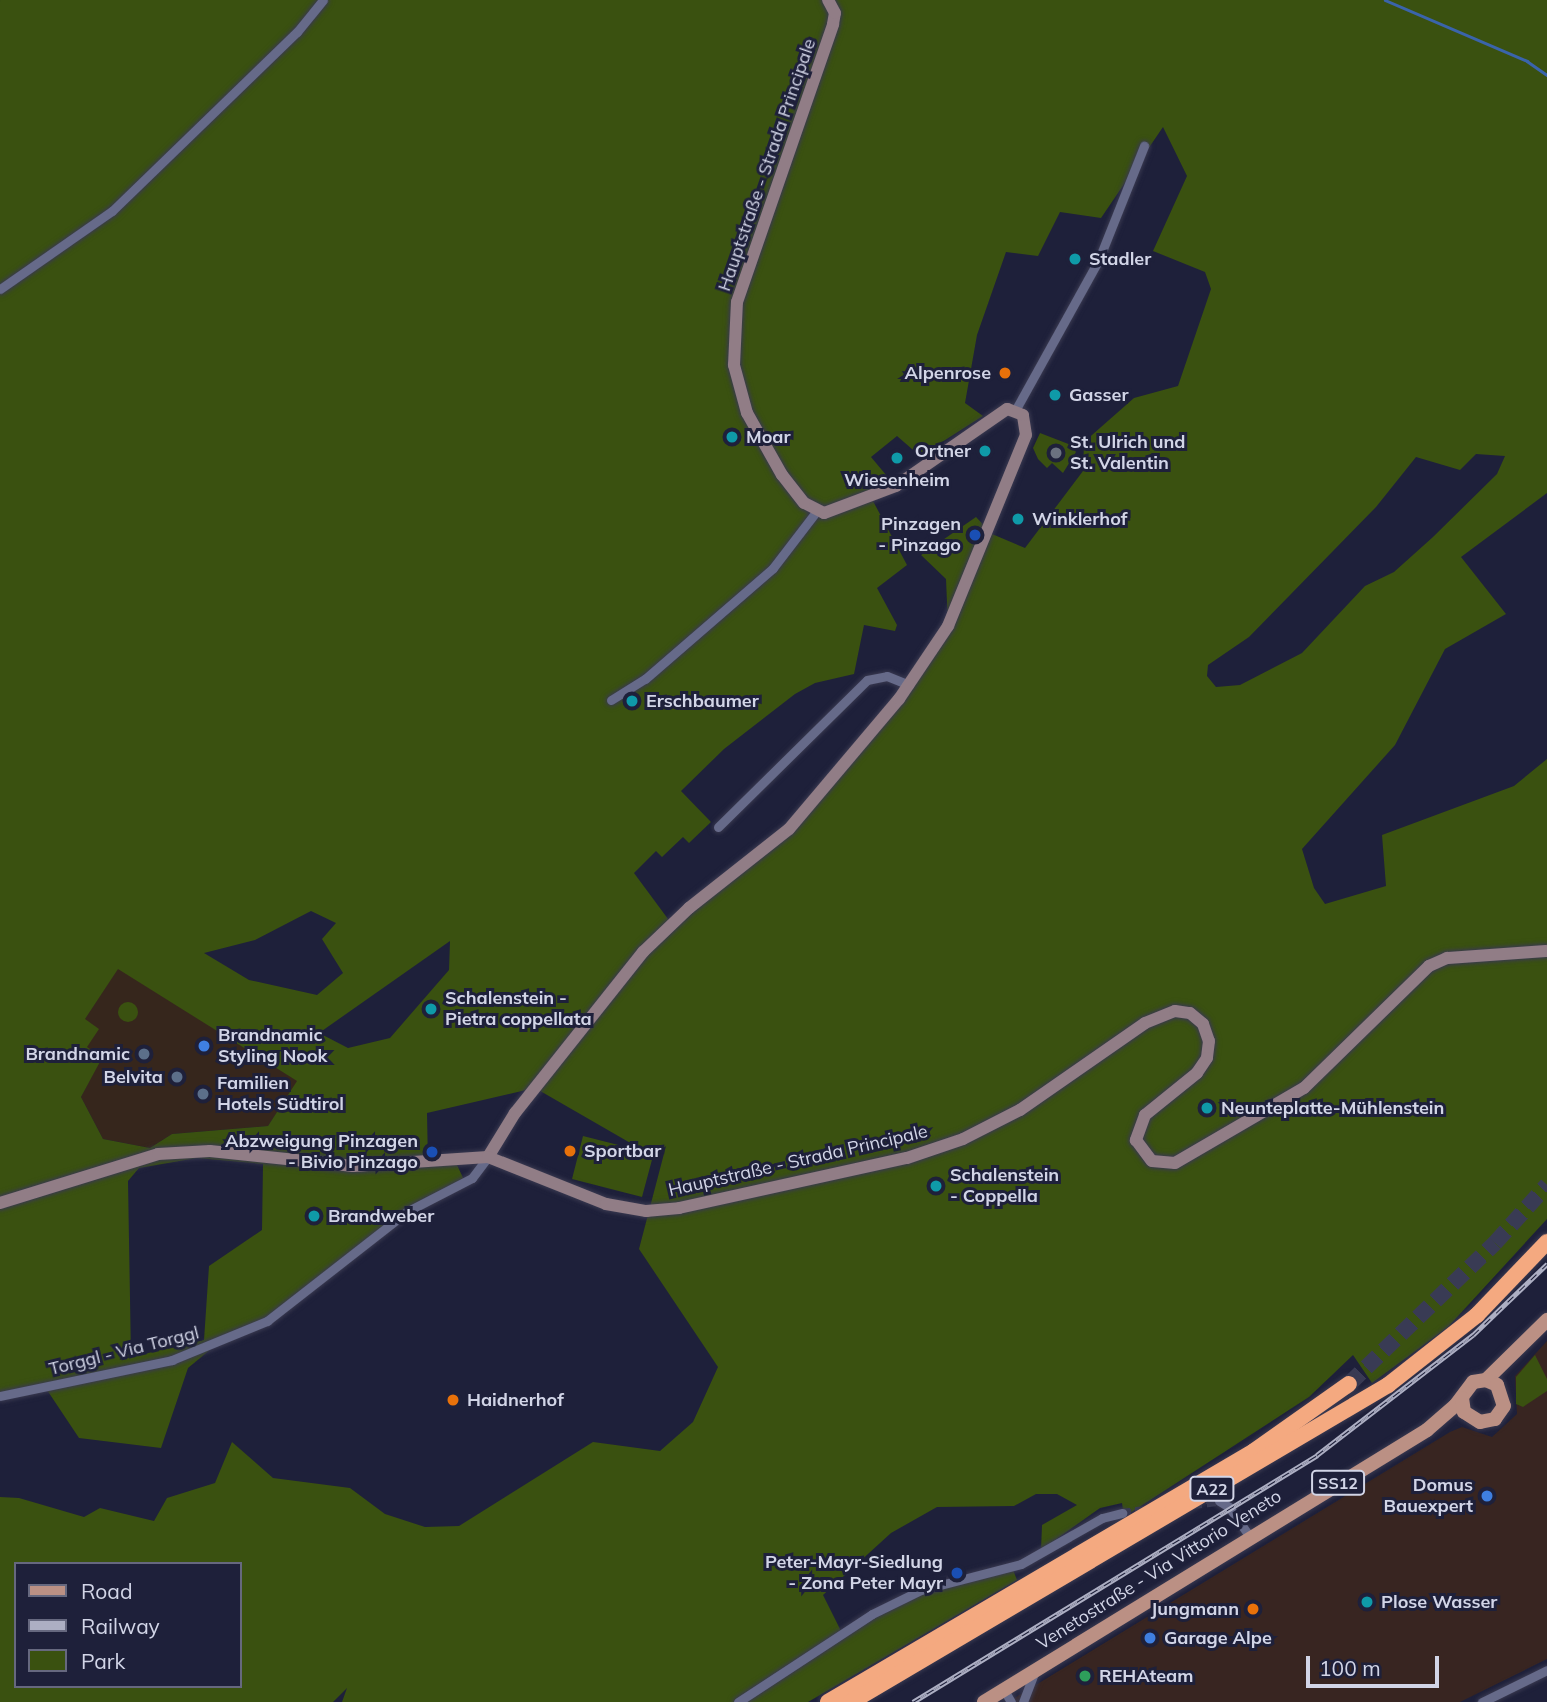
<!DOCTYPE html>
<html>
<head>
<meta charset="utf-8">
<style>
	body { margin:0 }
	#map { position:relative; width:1547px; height:1702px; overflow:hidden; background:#1e203a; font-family:Mulish,sans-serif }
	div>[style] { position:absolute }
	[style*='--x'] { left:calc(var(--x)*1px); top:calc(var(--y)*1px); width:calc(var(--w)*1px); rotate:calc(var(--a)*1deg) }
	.commercial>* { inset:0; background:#36261c }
	.industrial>* { inset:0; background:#382521 }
	.green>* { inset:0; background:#3a5110 }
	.round { border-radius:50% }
	.stream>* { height:2.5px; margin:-1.25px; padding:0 1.25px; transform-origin:1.25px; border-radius:1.25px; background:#3a64ab }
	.street-tunnel>* { height:9px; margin-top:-4.5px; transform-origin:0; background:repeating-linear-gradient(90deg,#393b54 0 9px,transparent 0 13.5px) }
	.highway-tunnel>* { height:16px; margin-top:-8px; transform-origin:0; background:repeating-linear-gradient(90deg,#393b54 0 16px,transparent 0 24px) }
	.roads { filter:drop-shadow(0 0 2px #393950) drop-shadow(0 0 2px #393950) }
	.street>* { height:9px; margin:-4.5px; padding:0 4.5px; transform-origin:4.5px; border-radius:4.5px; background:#666a89 }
	.secondary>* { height:12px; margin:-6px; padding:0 6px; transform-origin:6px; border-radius:6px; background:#917d86 }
	.primary>* { height:14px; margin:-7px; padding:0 7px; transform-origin:7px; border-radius:7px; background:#bb9084 }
	.highway>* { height:16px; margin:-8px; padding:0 8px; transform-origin:8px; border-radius:8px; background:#f4a980 }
	.rail>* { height:5px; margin-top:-2.5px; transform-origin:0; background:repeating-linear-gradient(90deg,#1e203a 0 8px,#adafc3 0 16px); box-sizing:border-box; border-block:2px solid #adafc3 }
	.dots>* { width:19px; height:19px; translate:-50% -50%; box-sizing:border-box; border:4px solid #1e203a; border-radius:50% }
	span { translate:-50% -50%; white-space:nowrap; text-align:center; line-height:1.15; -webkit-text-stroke:6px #1e203a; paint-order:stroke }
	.shield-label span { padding:2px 5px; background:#1e203a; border:2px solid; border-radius:5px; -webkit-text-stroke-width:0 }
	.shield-label { font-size:16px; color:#d2d5e7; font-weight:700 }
	.street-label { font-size:18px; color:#d2d5e7 }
	.poi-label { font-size:18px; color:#d2d5e7; font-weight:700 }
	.left { translate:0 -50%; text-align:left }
	.right { translate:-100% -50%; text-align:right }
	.legend { position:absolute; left:14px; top:1562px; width:228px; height:126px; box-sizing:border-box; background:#1e203a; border:2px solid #66687f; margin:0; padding:9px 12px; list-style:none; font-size:21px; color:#d2d5e7 }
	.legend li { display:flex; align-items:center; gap:14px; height:35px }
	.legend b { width:35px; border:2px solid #66687f }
	.scale { position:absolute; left:1306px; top:1656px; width:133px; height:32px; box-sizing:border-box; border:4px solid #d2d5e7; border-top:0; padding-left:9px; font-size:21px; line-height:24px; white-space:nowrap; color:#d2d5e7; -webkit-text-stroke:5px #1e203a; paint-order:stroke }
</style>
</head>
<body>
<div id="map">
	<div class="commercial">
		<div style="clip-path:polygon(118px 968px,298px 1081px,268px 1126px,172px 1134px,150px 1148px,103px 1139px,81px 1097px,101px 1058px,86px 1047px,84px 1020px)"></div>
	</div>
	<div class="industrial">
		<div style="clip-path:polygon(1547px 1341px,1547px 1659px,1460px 1702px,1008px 1702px,1450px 1432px,1462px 1427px,1492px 1437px,1517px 1414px,1515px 1376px)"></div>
	</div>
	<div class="green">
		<div style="clip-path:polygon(evenodd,0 0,1547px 0,1547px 493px,1461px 557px,1506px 614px,1445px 649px,1395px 745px,1302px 849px,1314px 888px,1325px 904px,1386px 886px,1382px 835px,1514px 786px,1547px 759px,1547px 1219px,1448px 1327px,1372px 1383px,1353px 1355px,1309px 1397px,1124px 1517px,1122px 1503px,1100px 1508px,1041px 1550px,1042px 1525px,1077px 1505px,1057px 1494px,1036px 1494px,1014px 1506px,937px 1507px,891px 1533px,823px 1595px,842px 1633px,921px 1590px,1012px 1567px,1017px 1580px,808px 1702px,342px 1702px,347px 1688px,333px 1702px,0 1702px,0 1497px,19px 1498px,84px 1517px,100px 1508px,154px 1521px,167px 1498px,215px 1483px,232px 1442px,273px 1478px,350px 1488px,385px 1514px,425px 1527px,459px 1526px,593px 1442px,660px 1451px,693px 1422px,718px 1367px,639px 1249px,666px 1146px,653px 1156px,642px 1197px,572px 1179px,583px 1136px,646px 1152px,535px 1088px,427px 1113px,428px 1163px,457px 1165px,465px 1182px,432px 1196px,267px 1321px,217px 1344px,188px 1368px,161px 1448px,79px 1438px,45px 1387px,0 1396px,0 0,1163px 127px,1187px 176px,1153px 251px,1205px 272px,1211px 289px,1178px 386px,1134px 398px,1084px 442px,1083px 471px,1025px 548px,992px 534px,976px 517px,921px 555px,946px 579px,948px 626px,827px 790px,671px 923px,634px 873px,656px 851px,662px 857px,683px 837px,689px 843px,711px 822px,681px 791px,724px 749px,795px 694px,815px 683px,854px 674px,864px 625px,895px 631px,897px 625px,877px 588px,907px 565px,873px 501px,897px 488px,871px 457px,897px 436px,920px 456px,983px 416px,965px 403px,977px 335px,1006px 252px,1038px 256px,1060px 212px,1101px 218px,1163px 127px,0 0,1476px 454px,1505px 456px,1497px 474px,1433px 537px,1394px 572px,1365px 586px,1302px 653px,1240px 685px,1216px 687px,1207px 676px,1208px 665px,1249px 637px,1376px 507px,1416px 457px,1460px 470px,1476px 454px,0 0,311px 911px,336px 923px,322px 939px,343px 973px,317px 995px,249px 980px,204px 953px,255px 940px,311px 911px,0 0,450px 941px,449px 970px,390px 1038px,348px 1048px,319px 1033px,450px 941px,0 0,118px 969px,297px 1081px,268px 1126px,172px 1134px,150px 1148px,103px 1139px,81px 1097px,102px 1058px,87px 1047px,99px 1029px,85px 1019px,118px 969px,0 0,197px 1158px,263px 1164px,262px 1230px,209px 1266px,204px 1340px,131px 1357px,128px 1181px,139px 1168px,197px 1158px,0 0,16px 1564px,240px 1564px,240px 1686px,16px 1686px,16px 1564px)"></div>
		<div style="clip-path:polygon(1040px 433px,1071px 445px,1076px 452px,1063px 473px,1052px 463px,1047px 468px,1038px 459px,1033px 448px)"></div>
		<div class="round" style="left:118px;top:1002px;width:20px;height:20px"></div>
		<div style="clip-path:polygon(1535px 1355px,1547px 1379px,1547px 1391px,1523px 1407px,1516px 1404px,1516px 1377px)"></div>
	</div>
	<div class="stream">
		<div style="--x:1385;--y:0;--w:155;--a:23.2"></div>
		<div style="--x:1527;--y:61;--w:24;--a:35"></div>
	</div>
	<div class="street-tunnel">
		<div style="--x:1193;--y:1504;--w:26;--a:-7"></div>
		<div style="--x:1122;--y:1513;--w:26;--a:-7"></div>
	</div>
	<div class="highway-tunnel">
		<div style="--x:1349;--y:1384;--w:203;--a:-44"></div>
		<div style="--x:1495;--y:1243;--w:78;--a:-48.1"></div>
	</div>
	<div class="roads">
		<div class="street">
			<div style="--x:0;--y:289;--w:136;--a:-34.9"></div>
			<div style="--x:112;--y:211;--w:257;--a:-44.1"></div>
			<div style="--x:297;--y:32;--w:41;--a:-50.9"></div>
			<div style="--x:1016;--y:409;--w:171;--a:-61"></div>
			<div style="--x:1099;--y:259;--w:122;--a:-68.3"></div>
			<div style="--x:611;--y:700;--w:40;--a:-32"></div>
			<div style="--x:645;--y:679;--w:169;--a:-40.9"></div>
			<div style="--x:773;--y:568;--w:71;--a:-52.5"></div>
			<div style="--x:718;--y:827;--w:209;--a:-44.6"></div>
			<div style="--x:867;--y:680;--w:20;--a:-11"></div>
			<div style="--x:887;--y:676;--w:24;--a:22"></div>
			<div style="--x:0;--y:1396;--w:176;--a:-11.8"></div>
			<div style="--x:172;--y:1360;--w:103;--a:-22.3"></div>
			<div style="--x:267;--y:1321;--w:179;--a:-38"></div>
			<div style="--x:408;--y:1211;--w:72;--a:-27.3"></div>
			<div style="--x:472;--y:1178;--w:26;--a:-53"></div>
			<div style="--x:1219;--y:1501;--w:12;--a:31"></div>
			<div style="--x:1229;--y:1507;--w:35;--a:55"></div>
			<div style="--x:1004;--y:1690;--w:14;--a:60"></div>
			<div style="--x:738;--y:1702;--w:160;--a:-33.3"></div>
			<div style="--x:872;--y:1614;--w:55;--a:-26.1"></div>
			<div style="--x:921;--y:1590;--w:103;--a:-14.6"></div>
			<div style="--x:1021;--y:1564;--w:93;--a:-29.6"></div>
			<div style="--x:1102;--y:1518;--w:21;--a:-14"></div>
			<div style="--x:1023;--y:1702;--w:33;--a:-69"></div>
			<div style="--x:1482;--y:1702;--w:72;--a:-26.2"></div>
		</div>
		<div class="secondary">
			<div style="--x:488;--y:1157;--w:52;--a:-58.5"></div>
			<div style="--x:515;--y:1113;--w:206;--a:-51.5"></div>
			<div style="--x:643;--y:952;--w:64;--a:-43.7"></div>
			<div style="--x:689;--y:908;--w:127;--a:-38.3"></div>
			<div style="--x:789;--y:829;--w:170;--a:-49.8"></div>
			<div style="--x:899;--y:699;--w:88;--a:-56.1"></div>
			<div style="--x:948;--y:626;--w:206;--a:-67.8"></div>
			<div style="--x:1026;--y:435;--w:20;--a:-99"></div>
			<div style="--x:1023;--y:415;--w:17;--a:-159"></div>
			<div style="--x:1007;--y:409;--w:135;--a:145.3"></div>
			<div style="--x:896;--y:486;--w:77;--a:159.4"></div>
			<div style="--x:824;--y:513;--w:22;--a:-153"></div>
			<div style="--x:804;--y:503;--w:36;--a:-128"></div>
			<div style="--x:782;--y:475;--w:71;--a:-119.4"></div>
			<div style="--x:747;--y:413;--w:50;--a:-105.2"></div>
			<div style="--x:734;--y:365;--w:63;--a:-87.3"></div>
			<div style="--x:737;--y:302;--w:294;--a:-70.9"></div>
			<div style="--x:833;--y:24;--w:11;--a:-80"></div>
			<div style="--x:835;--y:13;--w:15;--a:-118"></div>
			<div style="--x:0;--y:1203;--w:165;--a:-17.2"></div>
			<div style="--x:158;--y:1154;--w:52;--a:-3.3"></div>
			<div style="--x:210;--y:1151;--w:144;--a:6"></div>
			<div style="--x:353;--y:1166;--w:135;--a:-3.8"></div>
			<div style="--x:488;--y:1157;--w:127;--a:21.7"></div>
			<div style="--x:606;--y:1204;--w:41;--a:9.9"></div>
			<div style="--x:646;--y:1211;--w:33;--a:-5"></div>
			<div style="--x:679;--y:1208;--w:233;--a:-12.4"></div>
			<div style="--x:907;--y:1158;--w:59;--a:-18.7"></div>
			<div style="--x:963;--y:1139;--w:64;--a:-27"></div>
			<div style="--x:1020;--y:1110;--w:152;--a:-34.8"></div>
			<div style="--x:1145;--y:1023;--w:32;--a:-22"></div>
			<div style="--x:1175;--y:1011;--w:15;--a:8"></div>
			<div style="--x:1190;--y:1013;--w:17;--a:40"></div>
			<div style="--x:1203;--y:1024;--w:18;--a:71"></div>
			<div style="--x:1209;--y:1041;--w:17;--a:97"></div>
			<div style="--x:1207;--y:1058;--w:18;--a:124"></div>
			<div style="--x:1197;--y:1073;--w:67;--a:141.1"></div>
			<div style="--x:1145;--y:1115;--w:27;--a:110"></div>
			<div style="--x:1136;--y:1140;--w:26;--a:53"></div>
			<div style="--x:1152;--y:1161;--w:23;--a:5"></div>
			<div style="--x:1175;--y:1163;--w:149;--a:-30.2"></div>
			<div style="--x:1304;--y:1088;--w:175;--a:-44.3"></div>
			<div style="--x:1429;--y:966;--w:20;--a:-24"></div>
			<div style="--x:1447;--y:958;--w:100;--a:-4"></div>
		</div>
		<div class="primary">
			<div style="--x:1486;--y:1380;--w:86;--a:-44.5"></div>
			<div style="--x:984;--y:1702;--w:520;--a:-31.55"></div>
			<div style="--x:1427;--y:1430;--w:37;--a:-41"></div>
			<div style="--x:1455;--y:1406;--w:30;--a:-53"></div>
			<div style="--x:1473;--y:1382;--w:13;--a:-9"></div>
			<div style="--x:1486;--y:1380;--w:12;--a:24"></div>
			<div style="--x:1497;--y:1385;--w:22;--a:72"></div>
			<div style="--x:1504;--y:1406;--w:16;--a:125"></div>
			<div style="--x:1495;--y:1419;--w:15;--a:169"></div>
			<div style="--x:1480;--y:1422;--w:19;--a:-148"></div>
			<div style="--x:1464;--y:1412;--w:14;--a:-98"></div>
		</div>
		<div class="highway">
			<div style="--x:828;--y:1702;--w:494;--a:-30.5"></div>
			<div style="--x:1254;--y:1451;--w:116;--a:-35.2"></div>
			<div style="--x:851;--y:1702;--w:624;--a:-30.55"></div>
			<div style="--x:1388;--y:1385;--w:113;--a:-38.2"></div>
			<div style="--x:1477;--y:1315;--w:101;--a:-46.2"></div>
		</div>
	</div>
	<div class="rail">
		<div style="--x:913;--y:1702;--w:474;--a:-31.4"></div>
		<div style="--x:1317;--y:1455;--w:197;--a:-37.6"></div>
		<div style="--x:1473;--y:1335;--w:103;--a:-43.8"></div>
	</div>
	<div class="dots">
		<div style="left:1075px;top:259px;background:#0f9aa8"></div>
		<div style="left:1005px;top:373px;background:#e8710a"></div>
		<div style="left:1055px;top:395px;background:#0f9aa8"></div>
		<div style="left:732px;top:437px;background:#0f9aa8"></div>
		<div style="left:985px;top:451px;background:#0f9aa8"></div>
		<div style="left:1056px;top:453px;background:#6b7280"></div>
		<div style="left:897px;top:458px;background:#0f9aa8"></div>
		<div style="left:1018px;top:519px;background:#0f9aa8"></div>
		<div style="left:975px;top:535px;background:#1a4fb4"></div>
		<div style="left:632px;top:701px;background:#0f9aa8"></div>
		<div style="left:431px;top:1009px;background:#0f9aa8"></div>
		<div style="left:204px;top:1046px;background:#3f7fe0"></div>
		<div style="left:144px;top:1054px;background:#5c6f8a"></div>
		<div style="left:177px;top:1077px;background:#5c6f8a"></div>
		<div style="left:203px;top:1094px;background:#5c6f8a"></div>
		<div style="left:1207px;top:1108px;background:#0f9aa8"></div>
		<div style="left:570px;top:1151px;background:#e8710a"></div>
		<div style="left:432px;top:1152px;background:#1a4fb4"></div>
		<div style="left:936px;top:1186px;background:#0f9aa8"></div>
		<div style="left:314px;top:1216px;background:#0f9aa8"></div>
		<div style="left:453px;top:1400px;background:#e8710a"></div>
		<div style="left:1487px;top:1496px;background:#3f7fe0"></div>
		<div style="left:957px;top:1573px;background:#1a4fb4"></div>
		<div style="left:1367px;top:1602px;background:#0f9aa8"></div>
		<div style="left:1253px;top:1609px;background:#e8710a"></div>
		<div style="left:1150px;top:1638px;background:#3f7fe0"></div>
		<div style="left:1085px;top:1676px;background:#2e9e5b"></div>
	</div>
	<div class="shield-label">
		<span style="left:1338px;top:1483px">SS12</span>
		<span style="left:1212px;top:1489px">A22</span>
	</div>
	<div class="street-label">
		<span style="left:767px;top:165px;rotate:-71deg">Hauptstraße - Strada Principale</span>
		<span style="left:798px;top:1161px;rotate:-13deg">Hauptstraße - Strada Principale</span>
		<span style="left:124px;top:1351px;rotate:-14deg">Torggl - Via Torggl</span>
		<span style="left:1159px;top:1570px;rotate:-32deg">Venetostraße - Via Vittorio Veneto</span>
	</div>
	<div class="poi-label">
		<span class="left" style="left:1089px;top:259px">Stadler</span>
		<span class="right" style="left:991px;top:373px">Alpenrose</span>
		<span class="left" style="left:1069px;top:395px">Gasser</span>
		<span class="left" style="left:746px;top:437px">Moar</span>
		<span class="left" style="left:1070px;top:453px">St. Ulrich und<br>St. Valentin</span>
		<span class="right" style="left:971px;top:451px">Ortner</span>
		<span style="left:897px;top:480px">Wiesenheim</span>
		<span class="left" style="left:1032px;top:519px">Winklerhof</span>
		<span class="right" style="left:961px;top:535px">Pinzagen<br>- Pinzago</span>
		<span class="left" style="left:646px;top:701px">Erschbaumer</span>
		<span class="left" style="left:445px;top:1009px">Schalenstein -<br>Pietra coppellata</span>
		<span class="left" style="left:218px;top:1046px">Brandnamic<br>Styling Nook</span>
		<span class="right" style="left:130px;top:1054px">Brandnamic</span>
		<span class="right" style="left:163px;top:1077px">Belvita</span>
		<span class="left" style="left:217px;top:1094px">Familien<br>Hotels Südtirol</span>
		<span class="left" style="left:1221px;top:1108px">Neunteplatte-Mühlenstein</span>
		<span class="right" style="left:418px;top:1152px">Abzweigung Pinzagen<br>- Bivio Pinzago</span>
		<span class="left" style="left:584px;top:1151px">Sportbar</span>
		<span class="left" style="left:950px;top:1186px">Schalenstein<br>- Coppella</span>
		<span class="left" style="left:328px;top:1216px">Brandweber</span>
		<span class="left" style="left:467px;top:1400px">Haidnerhof</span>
		<span class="right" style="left:1473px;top:1496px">Domus<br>Bauexpert</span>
		<span class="right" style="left:943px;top:1573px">Peter-Mayr-Siedlung<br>- Zona Peter Mayr</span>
		<span class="left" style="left:1381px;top:1602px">Plose Wasser</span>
		<span class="right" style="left:1239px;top:1609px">Jungmann</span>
		<span class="left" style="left:1164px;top:1638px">Garage Alpe</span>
		<span class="left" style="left:1099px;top:1676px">REHAteam</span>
	</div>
	<ul class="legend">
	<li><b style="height:9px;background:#bb9084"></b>Road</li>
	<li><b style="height:9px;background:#adafc3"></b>Railway</li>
	<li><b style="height:19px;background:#3a5110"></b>Park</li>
	</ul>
	<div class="scale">100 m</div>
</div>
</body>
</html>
